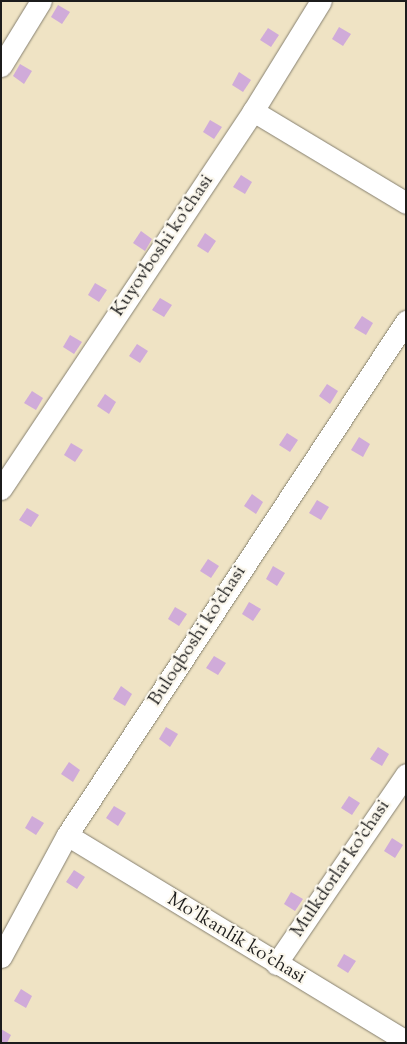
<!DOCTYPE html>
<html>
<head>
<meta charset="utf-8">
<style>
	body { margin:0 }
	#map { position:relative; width:407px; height:1044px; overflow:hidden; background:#efe3c4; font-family:"Sorts Mill Goudy",serif }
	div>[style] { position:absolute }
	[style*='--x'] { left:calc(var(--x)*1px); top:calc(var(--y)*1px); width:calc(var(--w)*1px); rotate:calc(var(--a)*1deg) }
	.building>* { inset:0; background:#d0abd9 }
	.roads { filter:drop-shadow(0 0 1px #868070) drop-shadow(0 0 1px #868070) }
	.minor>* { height:21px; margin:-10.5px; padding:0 10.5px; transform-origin:10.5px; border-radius:10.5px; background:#fff }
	span { translate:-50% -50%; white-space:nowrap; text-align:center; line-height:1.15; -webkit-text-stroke:4.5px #fbf7ec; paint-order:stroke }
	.street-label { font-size:19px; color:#1c1c1c }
	.frame { position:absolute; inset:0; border:2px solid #1c1c1c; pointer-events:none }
</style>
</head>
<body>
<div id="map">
	<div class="building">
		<div style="clip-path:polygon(58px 5px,70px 12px,62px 24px,51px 17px)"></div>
		<div style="clip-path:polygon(339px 27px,351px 34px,343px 46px,332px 39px)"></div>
		<div style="clip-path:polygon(268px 28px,279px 35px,271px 47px,260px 40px)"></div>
		<div style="clip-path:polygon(20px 64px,32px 71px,24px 84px,13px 76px)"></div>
		<div style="clip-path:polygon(239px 72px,251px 80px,243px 92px,232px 85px)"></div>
		<div style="clip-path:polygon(210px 120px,222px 127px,214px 139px,203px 132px)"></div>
		<div style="clip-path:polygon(241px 175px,252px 182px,245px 194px,233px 187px)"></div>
		<div style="clip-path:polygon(141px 231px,152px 239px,145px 251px,133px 243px)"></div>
		<div style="clip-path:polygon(205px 233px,216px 241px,208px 253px,197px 246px)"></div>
		<div style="clip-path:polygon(95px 283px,107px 290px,99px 302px,88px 295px)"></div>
		<div style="clip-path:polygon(160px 298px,172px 305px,164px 317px,152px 310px)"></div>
		<div style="clip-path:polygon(362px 316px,373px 323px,366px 335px,354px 328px)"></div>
		<div style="clip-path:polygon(70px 335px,82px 342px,74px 354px,63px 347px)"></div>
		<div style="clip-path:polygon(137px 344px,148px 351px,140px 363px,129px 356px)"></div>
		<div style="clip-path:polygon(327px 384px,338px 391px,330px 404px,319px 396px)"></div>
		<div style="clip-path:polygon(32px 391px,43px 398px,36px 410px,24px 403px)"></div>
		<div style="clip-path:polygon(105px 394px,116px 402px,109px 414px,97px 406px)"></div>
		<div style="clip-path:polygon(287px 433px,298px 440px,290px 452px,279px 445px)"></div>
		<div style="clip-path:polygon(359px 437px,370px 444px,363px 457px,351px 450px)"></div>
		<div style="clip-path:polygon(71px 443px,83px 450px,75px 462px,64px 455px)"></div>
		<div style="clip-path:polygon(252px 494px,263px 502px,256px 514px,244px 506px)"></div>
		<div style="clip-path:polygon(317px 500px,329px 507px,321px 520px,309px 513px)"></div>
		<div style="clip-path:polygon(27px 508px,39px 515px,31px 527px,19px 520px)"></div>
		<div style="clip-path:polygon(208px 559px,219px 566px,211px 578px,200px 571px)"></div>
		<div style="clip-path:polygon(273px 566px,285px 573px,277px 586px,266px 579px)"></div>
		<div style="clip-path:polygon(249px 602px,261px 609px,253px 621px,242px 614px)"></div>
		<div style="clip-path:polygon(175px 607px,187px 614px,179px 626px,168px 619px)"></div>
		<div style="clip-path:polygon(214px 656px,226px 663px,218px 675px,206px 668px)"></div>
		<div style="clip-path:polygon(121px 686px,132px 694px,125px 706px,113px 699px)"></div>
		<div style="clip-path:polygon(166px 727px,178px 734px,170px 747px,159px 739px)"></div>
		<div style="clip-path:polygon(378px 747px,389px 754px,382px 766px,370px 759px)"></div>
		<div style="clip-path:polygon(69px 762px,80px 770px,73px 782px,61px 774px)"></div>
		<div style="clip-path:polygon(349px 796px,360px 803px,352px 815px,341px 808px)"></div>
		<div style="clip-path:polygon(114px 806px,126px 813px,118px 826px,106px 818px)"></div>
		<div style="clip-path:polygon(32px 816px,44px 823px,36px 835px,25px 828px)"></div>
		<div style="clip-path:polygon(392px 838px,403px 845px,395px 858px,384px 851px)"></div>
		<div style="clip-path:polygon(74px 870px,85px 877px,77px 889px,66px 882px)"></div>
		<div style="clip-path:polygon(291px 892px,303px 899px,295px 911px,284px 904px)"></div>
		<div style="clip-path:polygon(344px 954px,356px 961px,348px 973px,337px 966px)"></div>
		<div style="clip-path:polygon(21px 989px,32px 996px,26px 1008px,14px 1001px)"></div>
		<div style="clip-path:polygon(1px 1029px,11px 1035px,7px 1043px,1px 1043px)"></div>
	</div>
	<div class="roads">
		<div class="minor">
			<div style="--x:1;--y:66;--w:76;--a:-58.4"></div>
			<div style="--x:253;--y:111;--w:179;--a:31"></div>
			<div style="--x:1;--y:489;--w:454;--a:-56.3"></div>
			<div style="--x:253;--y:111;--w:129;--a:-58.3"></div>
			<div style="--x:67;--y:835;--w:397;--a:31.3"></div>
			<div style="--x:1;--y:957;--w:139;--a:-61.6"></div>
			<div style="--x:67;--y:835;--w:616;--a:-56.59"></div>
			<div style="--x:276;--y:964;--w:230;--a:-55.6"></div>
		</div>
	</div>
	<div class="street-label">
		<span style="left:163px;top:246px;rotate:-56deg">Kuyovboshi ko'chasi</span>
		<span style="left:198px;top:636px;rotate:-57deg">Buloqboshi ko'chasi</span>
		<span style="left:341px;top:869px;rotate:-56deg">Mulkdorlar ko'chasi</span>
		<span style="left:236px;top:939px;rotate:31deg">Mo'lkanlik ko'chasi</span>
	</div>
	<div class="frame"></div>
</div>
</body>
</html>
